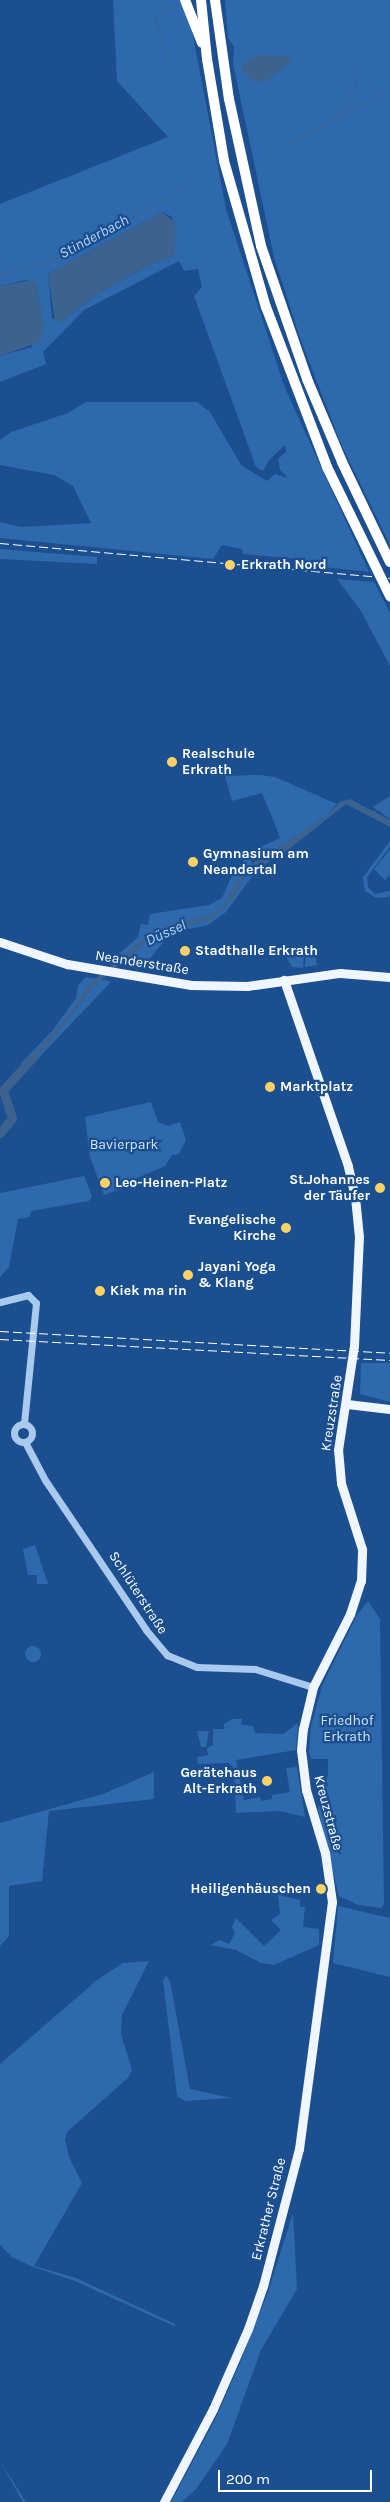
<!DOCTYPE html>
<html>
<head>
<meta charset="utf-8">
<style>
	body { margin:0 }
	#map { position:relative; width:390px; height:2502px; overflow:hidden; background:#1b4f8f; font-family:Karla,sans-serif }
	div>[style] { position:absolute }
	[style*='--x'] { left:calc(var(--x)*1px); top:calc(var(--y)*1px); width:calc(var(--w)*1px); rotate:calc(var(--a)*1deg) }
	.green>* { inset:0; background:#2e69ad }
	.round { border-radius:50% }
	.water>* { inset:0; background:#3c6290 }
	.stream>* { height:1px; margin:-0.5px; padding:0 0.5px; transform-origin:0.5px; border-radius:0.5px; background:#3c6290 }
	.river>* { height:9px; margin:-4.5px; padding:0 4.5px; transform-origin:4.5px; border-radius:4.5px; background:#3c6290 }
	.minor>* { height:7px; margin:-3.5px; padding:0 3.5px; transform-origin:3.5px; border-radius:3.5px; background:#a9c9ee }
	.minor>.ring { margin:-3.5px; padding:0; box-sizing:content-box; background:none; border:7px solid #a9c9ee; border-radius:50% }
	.major>* { height:9px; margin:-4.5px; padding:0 4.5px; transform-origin:4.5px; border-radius:4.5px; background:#f0f6ff }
	.highway>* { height:10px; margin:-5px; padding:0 5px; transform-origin:5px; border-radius:5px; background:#fff }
	.rail>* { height:1px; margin-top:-0.5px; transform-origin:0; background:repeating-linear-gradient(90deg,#fff 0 9px,transparent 0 13px) }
	.dots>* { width:14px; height:14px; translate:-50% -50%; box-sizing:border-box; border:2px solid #1b4f8f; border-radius:50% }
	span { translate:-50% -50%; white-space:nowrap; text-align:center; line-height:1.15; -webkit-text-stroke:4.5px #1b4f8f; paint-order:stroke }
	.poi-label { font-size:14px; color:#fff; font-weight:700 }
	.left { translate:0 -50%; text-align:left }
	.right { translate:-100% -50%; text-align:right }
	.street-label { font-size:14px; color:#fff }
	.park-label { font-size:14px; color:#cfe3fa }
	.water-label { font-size:15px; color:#b5d3f5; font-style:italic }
	.scale { position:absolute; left:218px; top:2470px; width:154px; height:22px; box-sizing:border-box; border:2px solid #fff; border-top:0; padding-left:6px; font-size:15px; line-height:18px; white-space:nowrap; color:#fff; -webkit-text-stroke:4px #1b4f8f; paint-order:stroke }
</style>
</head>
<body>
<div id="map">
	<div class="green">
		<div style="clip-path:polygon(evenodd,113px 0,181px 0,190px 20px,226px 209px,285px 388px,369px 572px,297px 564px,296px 559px,243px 554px,242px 549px,222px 545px,213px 559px,0 538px,0 522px,21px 527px,91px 523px,73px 486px,54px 475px,0 465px,0 440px,11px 432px,68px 413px,86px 402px,197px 402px,210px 412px,241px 465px,267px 481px,275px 474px,288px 478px,280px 470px,278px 459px,286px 452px,285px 445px,269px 460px,263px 471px,256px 467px,194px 296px,202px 287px,198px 269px,184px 271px,179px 261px,84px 310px,43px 352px,46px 364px,0 382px,0 356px,32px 347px,39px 299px,37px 284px,26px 280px,0 286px,0 204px,168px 137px,117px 81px,113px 0,162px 212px,172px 217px,175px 255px,147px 266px,95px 296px,61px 322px,52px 318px,48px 274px,162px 212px)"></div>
		<div style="clip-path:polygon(225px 0,390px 0,390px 545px,341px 444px,300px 338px,274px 257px,233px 64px,234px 47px,228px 38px)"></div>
		<div style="clip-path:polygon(0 549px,97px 557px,97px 564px,0 559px)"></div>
		<div style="clip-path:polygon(337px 579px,374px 582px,390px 613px,390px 666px,361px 611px)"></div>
		<div style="clip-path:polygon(259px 775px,275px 777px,337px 804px,325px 817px,258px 860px,254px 850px,280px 838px,274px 822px,262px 793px,232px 801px,225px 776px)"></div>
		<div style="clip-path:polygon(390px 796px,390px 819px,373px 807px)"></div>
		<div style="clip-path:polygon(390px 841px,390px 847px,367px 877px,368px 887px,375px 894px,390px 891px,389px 897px,376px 898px,365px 891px,363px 877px)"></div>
		<div style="clip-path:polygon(390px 850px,390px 874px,385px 880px,374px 869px)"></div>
		<div style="clip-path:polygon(247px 857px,251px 860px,254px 874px,226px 912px,208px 925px,184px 930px,166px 939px,141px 969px,108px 964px,138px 937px,141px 924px,148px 925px,150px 914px,209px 905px,222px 898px,234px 871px)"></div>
		<div style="clip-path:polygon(306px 949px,314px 949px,317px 965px,305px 967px)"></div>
		<div style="clip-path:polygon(285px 955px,304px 956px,303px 968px,292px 967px)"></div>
		<div style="clip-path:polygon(86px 977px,110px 981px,109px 984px,30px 1067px,21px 1063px,53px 1030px,76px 998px,78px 985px)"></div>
		<div style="clip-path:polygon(151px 1102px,158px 1122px,168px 1126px,180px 1122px,186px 1140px,179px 1154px,172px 1155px,165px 1166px,137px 1178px,129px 1186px,104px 1195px,90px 1157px,85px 1117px)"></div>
		<div style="clip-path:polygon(84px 1176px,92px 1196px,89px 1201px,31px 1211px,30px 1217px,18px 1219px,9px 1267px,0 1277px,0 1193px)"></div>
		<div style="clip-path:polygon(361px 1363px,390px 1363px,390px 1402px,360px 1394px)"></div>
		<div style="clip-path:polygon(35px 1545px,48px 1584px,37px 1584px,37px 1575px,28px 1575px,23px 1549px)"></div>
		<div style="clip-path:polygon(368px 1601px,380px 1619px,384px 1904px,381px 1908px,358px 1905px,339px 1896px,318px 1809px,328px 1775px,328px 1759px,311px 1759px,309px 1752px,311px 1726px,322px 1686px,357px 1615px)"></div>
		<div class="round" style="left:25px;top:1646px;width:16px;height:16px"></div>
		<div style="clip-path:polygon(232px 1719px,242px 1719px,241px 1724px,253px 1726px,255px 1733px,283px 1734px,298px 1723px,296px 1750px,236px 1760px,244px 1800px,260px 1797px,261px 1801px,272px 1799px,272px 1795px,290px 1792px,286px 1768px,297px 1767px,305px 1817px,279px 1811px,236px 1813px,234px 1768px,229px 1763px,198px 1764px,197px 1757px,208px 1755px,207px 1748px,213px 1745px,213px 1729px,224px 1729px,224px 1724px)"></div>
		<div style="clip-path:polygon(197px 1731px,209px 1731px,206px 1747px,201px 1747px)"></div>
		<div style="clip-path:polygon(154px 1772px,154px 1799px,49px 1811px,42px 1881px,9px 1886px,9px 1936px,0 1946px,0 1823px,103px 1794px)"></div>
		<div style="clip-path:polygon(278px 1895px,300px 1900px,300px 1907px,305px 1907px,303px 1927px,319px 1929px,319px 1945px,274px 1965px,261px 1963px,236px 1950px,210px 1945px,220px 1940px,229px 1944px,235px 1933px,232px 1927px,236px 1918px,264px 1946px,281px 1930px,271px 1920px,280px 1914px)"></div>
		<div style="clip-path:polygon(338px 1906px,390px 1918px,390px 1977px,333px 1963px)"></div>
		<div style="clip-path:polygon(149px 1961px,122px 2015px,121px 2034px,132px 2070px,128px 2078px,68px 2131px,65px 2139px,69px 2157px,82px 2183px,34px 2266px,76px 2278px,175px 2324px,174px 2326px,75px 2281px,33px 2267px,12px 2257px,0 2245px,0 2064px,97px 1980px,123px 1963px)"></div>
		<div style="clip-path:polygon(166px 1976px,170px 1981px,190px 2089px,231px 2098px,185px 2101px,177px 2096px,163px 1980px)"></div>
		<div style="clip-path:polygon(293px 2213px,297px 2289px,261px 2350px,227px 2444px,196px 2489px,182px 2502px,171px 2502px,216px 2418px,239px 2365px,268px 2292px)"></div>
		<div style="clip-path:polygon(0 2461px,26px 2502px,23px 2502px)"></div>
	</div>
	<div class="water">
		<div style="clip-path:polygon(257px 55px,289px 56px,292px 61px,267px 81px,253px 82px,242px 71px,243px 64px)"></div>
		<div style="clip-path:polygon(162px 212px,175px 222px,175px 255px,147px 266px,95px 296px,61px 322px,55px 321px,48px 274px)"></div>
		<div style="clip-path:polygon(33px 280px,37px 284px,44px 326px,40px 342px,0 356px,0 286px)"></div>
		<div style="clip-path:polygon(350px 799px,390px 820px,390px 827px,346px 804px,283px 854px,246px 875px,233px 900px,213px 919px,171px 930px,144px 944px,95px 985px,53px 1040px,26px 1067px,24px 1064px,70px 1013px,88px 985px,140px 941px,169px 925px,210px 915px,221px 909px,244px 869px,325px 817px,340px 802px)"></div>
	</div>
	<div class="stream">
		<div style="--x:167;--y:60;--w:45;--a:-105.6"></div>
		<div style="--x:155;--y:17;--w:29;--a:-31"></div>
		<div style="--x:336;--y:117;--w:37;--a:-59"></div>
		<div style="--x:355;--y:85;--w:17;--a:-80"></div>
		<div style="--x:286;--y:145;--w:118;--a:-28.3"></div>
		<div style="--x:0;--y:275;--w:65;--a:-17"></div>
		<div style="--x:62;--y:256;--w:140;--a:-29.1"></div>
		<div style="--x:373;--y:812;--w:22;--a:-39"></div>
	</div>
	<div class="river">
		<div style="--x:0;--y:1133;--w:19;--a:-51"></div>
		<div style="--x:12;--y:1118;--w:29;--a:-108"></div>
		<div style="--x:3;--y:1090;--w:45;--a:-47.7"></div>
	</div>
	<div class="minor">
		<div style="--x:0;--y:1302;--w:29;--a:-14"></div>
		<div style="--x:28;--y:1295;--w:11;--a:45"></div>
		<div style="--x:36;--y:1303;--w:121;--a:95.7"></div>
		<div class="ring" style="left:14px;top:1424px;width:11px;height:11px"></div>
		<div style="--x:25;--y:1442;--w:43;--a:62.2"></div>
		<div style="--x:45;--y:1480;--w:181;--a:56"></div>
		<div style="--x:146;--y:1630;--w:33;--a:50"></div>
		<div style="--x:167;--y:1655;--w:32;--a:22"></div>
		<div style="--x:197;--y:1667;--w:58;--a:2"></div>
		<div style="--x:255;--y:1669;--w:61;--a:17.2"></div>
	</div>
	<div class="major">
		<div style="--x:0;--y:942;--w:71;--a:18.2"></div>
		<div style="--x:67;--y:964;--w:126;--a:9.6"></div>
		<div style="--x:191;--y:985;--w:56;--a:1"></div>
		<div style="--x:247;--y:986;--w:94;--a:-8"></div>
		<div style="--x:340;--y:973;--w:50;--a:4.6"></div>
		<div style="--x:347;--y:1404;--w:43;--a:6.6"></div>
		<div style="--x:164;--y:2502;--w:105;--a:-62.2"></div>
		<div style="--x:213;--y:2409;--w:87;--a:-66.4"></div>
		<div style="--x:248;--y:2329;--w:46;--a:-70.8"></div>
		<div style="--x:263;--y:2286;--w:142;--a:-75.3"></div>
		<div style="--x:299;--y:2149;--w:249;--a:-82.4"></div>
		<div style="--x:332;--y:1902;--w:49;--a:-98.1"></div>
		<div style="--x:325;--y:1853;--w:66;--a:-106.8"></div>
		<div style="--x:306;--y:1790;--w:40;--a:-97.1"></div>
		<div style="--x:301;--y:1750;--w:21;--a:-85"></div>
		<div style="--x:303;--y:1729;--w:43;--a:-76.6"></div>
		<div style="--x:313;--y:1687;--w:82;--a:-63.1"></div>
		<div style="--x:350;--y:1614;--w:35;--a:-72"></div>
		<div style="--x:361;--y:1581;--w:32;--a:-88"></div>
		<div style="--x:362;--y:1549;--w:69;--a:-107.7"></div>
		<div style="--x:341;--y:1483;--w:33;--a:-95"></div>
		<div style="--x:338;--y:1450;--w:105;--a:-81.3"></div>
		<div style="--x:354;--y:1346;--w:109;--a:-87.4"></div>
		<div style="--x:359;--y:1237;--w:40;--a:-95.7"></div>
		<div style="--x:355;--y:1197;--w:32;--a:-103"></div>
		<div style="--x:348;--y:1166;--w:197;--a:-109"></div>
	</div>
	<div class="highway">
		<div style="--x:185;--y:0;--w:46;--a:68.4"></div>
		<div style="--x:201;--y:0;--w:59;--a:84.2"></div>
		<div style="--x:207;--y:59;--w:103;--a:80.5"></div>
		<div style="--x:224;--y:161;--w:152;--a:74"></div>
		<div style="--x:266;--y:307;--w:171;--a:69.1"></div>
		<div style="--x:327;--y:467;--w:144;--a:64"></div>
		<div style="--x:215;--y:0;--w:100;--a:82"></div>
		<div style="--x:229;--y:99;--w:150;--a:77.7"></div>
		<div style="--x:261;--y:246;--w:141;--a:70.9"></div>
		<div style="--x:307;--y:379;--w:90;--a:67.1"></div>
		<div style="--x:342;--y:462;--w:111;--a:64.4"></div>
	</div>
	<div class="rail">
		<div style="--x:0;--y:543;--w:392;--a:5.1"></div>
		<div style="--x:0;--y:1331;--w:391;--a:3.2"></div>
		<div style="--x:0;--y:1339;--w:391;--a:3.1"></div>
	</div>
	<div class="dots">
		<div style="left:230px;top:565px;background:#ffd166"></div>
		<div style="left:172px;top:762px;background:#ffd166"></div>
		<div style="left:193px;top:862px;background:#ffd166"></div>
		<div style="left:185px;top:951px;background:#ffd166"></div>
		<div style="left:270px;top:1087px;background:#ffd166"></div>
		<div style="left:105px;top:1183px;background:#ffd166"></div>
		<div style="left:380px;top:1188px;background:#ffd166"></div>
		<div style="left:286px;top:1228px;background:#ffd166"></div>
		<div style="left:188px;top:1275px;background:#ffd166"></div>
		<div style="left:100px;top:1291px;background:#ffd166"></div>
		<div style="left:267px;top:1781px;background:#ffd166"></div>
		<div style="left:321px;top:1889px;background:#ffd166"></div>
	</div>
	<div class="poi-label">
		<span class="left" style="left:241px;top:565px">Erkrath Nord</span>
		<span class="left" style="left:182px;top:762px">Realschule<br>Erkrath</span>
		<span class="left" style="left:203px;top:862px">Gymnasium am<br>Neandertal</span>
		<span class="left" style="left:195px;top:951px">Stadthalle Erkrath</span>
		<span class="left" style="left:280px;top:1087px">Marktplatz</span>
		<span class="right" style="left:370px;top:1188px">St.Johannes<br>der Täufer</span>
		<span class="left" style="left:115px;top:1183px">Leo-Heinen-Platz</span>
		<span class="right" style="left:276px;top:1228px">Evangelische<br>Kirche</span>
		<span class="left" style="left:198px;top:1275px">Jayani Yoga<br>&amp; Klang</span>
		<span class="left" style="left:110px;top:1291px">Kiek ma rin</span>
		<span class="right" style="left:257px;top:1781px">Gerätehaus<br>Alt-Erkrath</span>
		<span class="right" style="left:311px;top:1889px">Heiligenhäuschen</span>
	</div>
	<div class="street-label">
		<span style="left:142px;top:963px;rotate:9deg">Neanderstraße</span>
		<span style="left:332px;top:1413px;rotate:-81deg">Kreuzstraße</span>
		<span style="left:138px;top:1593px;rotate:57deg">Schlüterstraße</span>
		<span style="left:328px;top:1813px;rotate:75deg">Kreuzstraße</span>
		<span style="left:269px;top:2209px;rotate:-76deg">Erkrather Straße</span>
	</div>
	<div class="park-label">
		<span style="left:124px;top:1145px">Bavierpark</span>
		<span style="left:347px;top:1729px">Friedhof<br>Erkrath</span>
	</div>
	<div class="water-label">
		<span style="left:94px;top:237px;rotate:-28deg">Stinderbach</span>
		<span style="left:166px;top:933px;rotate:-24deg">Düssel</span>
	</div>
	<div class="scale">200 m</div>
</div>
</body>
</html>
